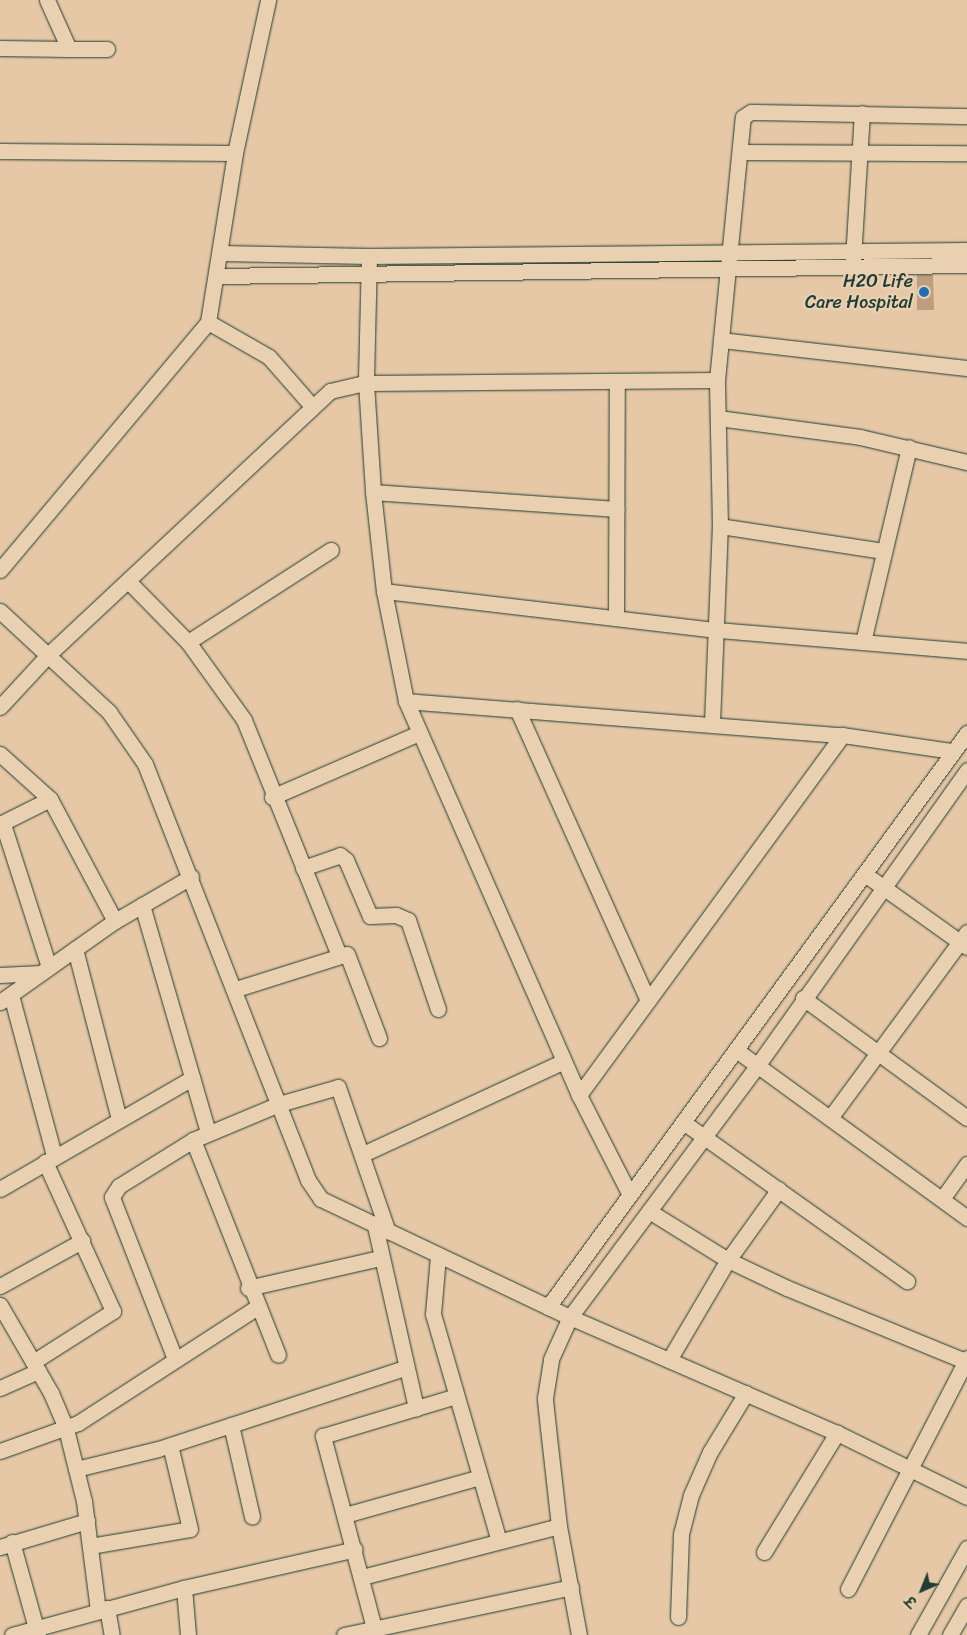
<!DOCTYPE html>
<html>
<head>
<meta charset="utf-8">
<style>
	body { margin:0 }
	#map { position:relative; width:967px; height:1635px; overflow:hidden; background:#e6c7a6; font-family:Sriracha,"Playpen Sans Deva",sans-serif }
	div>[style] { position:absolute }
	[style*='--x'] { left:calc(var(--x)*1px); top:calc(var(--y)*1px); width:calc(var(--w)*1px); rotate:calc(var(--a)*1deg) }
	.building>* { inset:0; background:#bf9e80 }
	.roads { filter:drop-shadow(0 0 1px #1f3d34) drop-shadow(0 0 1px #1f3d34) }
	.minor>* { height:15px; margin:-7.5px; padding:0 7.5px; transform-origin:7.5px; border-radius:7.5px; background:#e9d0b0 }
	.dots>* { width:14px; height:14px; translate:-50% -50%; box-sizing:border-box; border:2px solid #e9d0b0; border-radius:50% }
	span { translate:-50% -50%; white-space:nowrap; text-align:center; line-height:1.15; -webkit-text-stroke:4.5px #e9d0b0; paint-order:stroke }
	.poi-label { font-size:18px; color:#1f3d34 }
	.right { translate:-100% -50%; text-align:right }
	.north { position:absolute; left:897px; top:1565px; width:50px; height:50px; -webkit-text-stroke:4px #e9d0b0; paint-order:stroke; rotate:224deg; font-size:14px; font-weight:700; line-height:20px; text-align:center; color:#1f3d34 }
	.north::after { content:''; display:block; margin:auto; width:18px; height:22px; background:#1f3d34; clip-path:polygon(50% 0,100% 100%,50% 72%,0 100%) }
</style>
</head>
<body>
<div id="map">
	<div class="building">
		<div style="clip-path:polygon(917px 275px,933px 275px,934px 310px,917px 310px)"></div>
	</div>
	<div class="roads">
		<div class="minor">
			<div style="--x:0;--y:48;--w:69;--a:0.8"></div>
			<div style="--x:69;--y:49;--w:54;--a:-114.2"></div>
			<div style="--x:69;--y:49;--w:38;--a:0"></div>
			<div style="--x:0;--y:151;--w:235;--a:0.5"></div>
			<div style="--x:740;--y:152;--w:227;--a:0.3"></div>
			<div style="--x:221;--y:253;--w:148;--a:1.2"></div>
			<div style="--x:369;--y:256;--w:598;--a:-0.57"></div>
			<div style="--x:369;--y:256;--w:127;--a:91.4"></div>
			<div style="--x:366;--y:383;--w:109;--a:86.3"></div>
			<div style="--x:373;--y:492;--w:100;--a:83.7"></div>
			<div style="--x:384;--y:591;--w:112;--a:78.7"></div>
			<div style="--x:406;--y:701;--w:430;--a:66.3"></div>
			<div style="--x:579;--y:1095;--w:110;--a:63"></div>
			<div style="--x:853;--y:259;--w:146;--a:-86.5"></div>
			<div style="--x:216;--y:276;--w:751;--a:-0.84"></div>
			<div style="--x:208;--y:322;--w:70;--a:29.8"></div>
			<div style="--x:269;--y:357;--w:64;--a:48.8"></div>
			<div style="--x:721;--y:340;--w:248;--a:6.5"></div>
			<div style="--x:718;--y:418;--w:143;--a:7.6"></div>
			<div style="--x:860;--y:437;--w:110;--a:13.2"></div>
			<div style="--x:373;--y:492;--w:244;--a:4"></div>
			<div style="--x:720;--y:526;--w:166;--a:8.7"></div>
			<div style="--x:0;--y:570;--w:324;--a:-50"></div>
			<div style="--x:208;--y:322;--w:171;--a:-80.9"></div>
			<div style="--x:235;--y:153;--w:157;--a:-77.8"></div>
			<div style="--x:129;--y:582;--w:84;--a:45.5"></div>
			<div style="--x:188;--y:642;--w:96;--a:54.3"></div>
			<div style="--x:244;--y:720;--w:253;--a:68"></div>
			<div style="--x:384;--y:591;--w:336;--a:6.7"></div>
			<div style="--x:718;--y:630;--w:250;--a:4.8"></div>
			<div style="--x:0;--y:611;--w:149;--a:42.8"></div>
			<div style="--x:109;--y:712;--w:63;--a:55.3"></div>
			<div style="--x:145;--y:764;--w:447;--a:68.6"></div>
			<div style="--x:308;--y:1180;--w:23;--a:56"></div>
			<div style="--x:321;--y:1199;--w:276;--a:25.4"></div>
			<div style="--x:570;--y:1317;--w:291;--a:23.5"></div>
			<div style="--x:837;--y:1433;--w:145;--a:26.2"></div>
			<div style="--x:616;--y:618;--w:237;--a:-89.8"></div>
			<div style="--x:188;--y:642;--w:170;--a:-32.8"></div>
			<div style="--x:863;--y:642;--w:200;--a:-76.7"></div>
			<div style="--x:406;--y:701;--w:437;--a:4.5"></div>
			<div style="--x:842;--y:735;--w:111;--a:8.3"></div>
			<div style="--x:0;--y:707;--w:72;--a:-47.2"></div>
			<div style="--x:49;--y:654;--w:385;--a:-43.1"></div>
			<div style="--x:330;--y:391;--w:37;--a:-13"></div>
			<div style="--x:366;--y:383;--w:351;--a:-0.5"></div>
			<div style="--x:517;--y:709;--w:319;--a:65.8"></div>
			<div style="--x:712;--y:723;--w:197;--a:-87.7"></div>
			<div style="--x:720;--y:526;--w:146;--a:-91.2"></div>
			<div style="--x:717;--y:380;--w:264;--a:-84.4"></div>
			<div style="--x:743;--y:117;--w:9;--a:-32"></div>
			<div style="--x:751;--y:112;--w:216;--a:1.1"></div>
			<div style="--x:0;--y:754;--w:67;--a:42"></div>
			<div style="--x:50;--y:799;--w:138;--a:62"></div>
			<div style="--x:272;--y:797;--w:160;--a:-23.5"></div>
			<div style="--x:0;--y:824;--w:56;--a:-26.6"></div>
			<div style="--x:3;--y:824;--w:150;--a:72.2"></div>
			<div style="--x:303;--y:868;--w:39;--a:-19"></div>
			<div style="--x:340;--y:855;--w:8;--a:40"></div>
			<div style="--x:346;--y:860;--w:61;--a:66.8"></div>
			<div style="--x:370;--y:916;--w:26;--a:-2"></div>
			<div style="--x:396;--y:915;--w:13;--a:23"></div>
			<div style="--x:408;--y:920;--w:94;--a:71.4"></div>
			<div style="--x:866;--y:875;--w:124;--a:35.5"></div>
			<div style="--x:142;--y:905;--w:236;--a:73.8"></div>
			<div style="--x:75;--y:949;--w:176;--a:75.5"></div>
			<div style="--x:0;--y:975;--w:41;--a:-2.8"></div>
			<div style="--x:236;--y:989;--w:116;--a:-17.5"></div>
			<div style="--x:347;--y:954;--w:90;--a:69.1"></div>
			<div style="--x:11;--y:995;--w:167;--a:75"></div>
			<div style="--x:803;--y:998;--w:203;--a:36.2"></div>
			<div style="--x:0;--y:1002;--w:141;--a:-35.2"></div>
			<div style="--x:115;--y:921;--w:88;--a:-30.1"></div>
			<div style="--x:736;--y:1050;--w:286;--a:36"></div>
			<div style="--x:579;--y:1095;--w:446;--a:-53.8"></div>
			<div style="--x:830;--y:1118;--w:231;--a:-53.6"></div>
			<div style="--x:683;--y:1122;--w:275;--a:35.4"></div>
			<div style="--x:193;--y:1140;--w:231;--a:68.4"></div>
			<div style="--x:363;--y:1154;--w:221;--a:-24.8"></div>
			<div style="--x:0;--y:1189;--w:222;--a:-30"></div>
			<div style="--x:942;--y:1199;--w:43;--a:-54.5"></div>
			<div style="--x:649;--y:1211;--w:93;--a:31.8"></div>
			<div style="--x:728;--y:1260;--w:65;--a:25.4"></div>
			<div style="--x:787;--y:1288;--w:195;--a:22.3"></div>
			<div style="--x:375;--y:1226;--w:187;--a:77.3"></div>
			<div style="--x:438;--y:1256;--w:58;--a:94.9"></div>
			<div style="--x:433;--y:1314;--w:236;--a:73.8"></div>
			<div style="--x:0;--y:1286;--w:94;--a:-28.8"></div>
			<div style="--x:248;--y:1288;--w:135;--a:-12.8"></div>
			<div style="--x:0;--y:1305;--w:102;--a:59.9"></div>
			<div style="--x:51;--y:1393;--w:39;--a:67"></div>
			<div style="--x:66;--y:1429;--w:74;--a:76"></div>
			<div style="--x:84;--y:1501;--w:111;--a:82.7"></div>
			<div style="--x:548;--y:1307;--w:711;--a:-53.87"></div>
			<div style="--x:175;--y:1359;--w:174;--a:-111.3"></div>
			<div style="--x:112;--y:1197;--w:13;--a:-58"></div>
			<div style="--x:119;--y:1186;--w:87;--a:-31.9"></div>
			<div style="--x:193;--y:1140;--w:93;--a:-22.7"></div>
			<div style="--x:279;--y:1104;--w:61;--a:-16.1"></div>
			<div style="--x:338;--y:1087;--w:153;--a:71"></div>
			<div style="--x:669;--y:1360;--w:116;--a:-59.5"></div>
			<div style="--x:728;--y:1260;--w:87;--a:-54.3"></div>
			<div style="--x:33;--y:1362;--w:95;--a:-32.5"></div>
			<div style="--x:113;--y:1311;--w:164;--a:-114.5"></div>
			<div style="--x:0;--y:1388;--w:42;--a:-24.1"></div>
			<div style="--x:231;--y:1425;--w:94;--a:77.1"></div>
			<div style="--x:0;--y:1451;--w:83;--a:-19.7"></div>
			<div style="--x:78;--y:1423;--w:212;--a:-32.9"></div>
			<div style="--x:76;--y:1469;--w:84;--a:-13.7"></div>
			<div style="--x:158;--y:1449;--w:259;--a:-18.2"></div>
			<div style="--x:345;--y:1515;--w:140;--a:-15.7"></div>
			<div style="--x:12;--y:1542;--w:97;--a:74.4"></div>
			<div style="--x:90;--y:1546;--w:101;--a:-9.6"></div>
			<div style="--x:190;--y:1529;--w:86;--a:-103.4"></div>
			<div style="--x:0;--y:1547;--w:91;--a:-16.6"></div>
			<div style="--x:764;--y:1552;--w:140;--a:-58.5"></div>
			<div style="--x:362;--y:1577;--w:203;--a:-14.5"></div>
			<div style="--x:184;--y:1588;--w:47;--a:85.1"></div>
			<div style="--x:848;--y:1589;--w:260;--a:-62.7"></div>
			<div style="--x:107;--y:1608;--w:27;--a:80"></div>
			<div style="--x:678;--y:1617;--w:83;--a:-87.9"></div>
			<div style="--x:681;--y:1534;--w:40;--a:-75.6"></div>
			<div style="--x:691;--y:1495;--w:47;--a:-66.2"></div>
			<div style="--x:710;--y:1452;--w:69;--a:-58.6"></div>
			<div style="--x:374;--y:1628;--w:199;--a:-104.9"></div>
			<div style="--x:323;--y:1436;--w:139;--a:-16.7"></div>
			<div style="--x:12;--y:1635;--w:178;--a:-15.3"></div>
			<div style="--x:184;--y:1588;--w:175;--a:-12.8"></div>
			<div style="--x:344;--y:1635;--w:232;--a:-11.9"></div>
			<div style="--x:579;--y:1635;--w:111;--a:-100.4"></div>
			<div style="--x:559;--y:1526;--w:99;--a:-96.4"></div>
			<div style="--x:548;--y:1428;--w:30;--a:-96"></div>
			<div style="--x:545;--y:1398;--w:39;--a:-81"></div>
			<div style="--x:551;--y:1359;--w:46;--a:-65.7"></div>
			<div style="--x:570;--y:1317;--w:313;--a:-53.3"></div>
			<div style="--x:757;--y:1066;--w:363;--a:-54.6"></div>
			<div style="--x:918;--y:1635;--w:100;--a:-60.6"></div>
			<div style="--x:950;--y:1635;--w:34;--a:-60"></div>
		</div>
	</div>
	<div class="dots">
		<div style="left:924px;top:292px;background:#1f6fb2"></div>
	</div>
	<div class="poi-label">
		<span class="right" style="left:913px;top:292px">H2O Life<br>Care Hospital</span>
	</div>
	<div class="north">उ</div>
</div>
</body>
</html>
